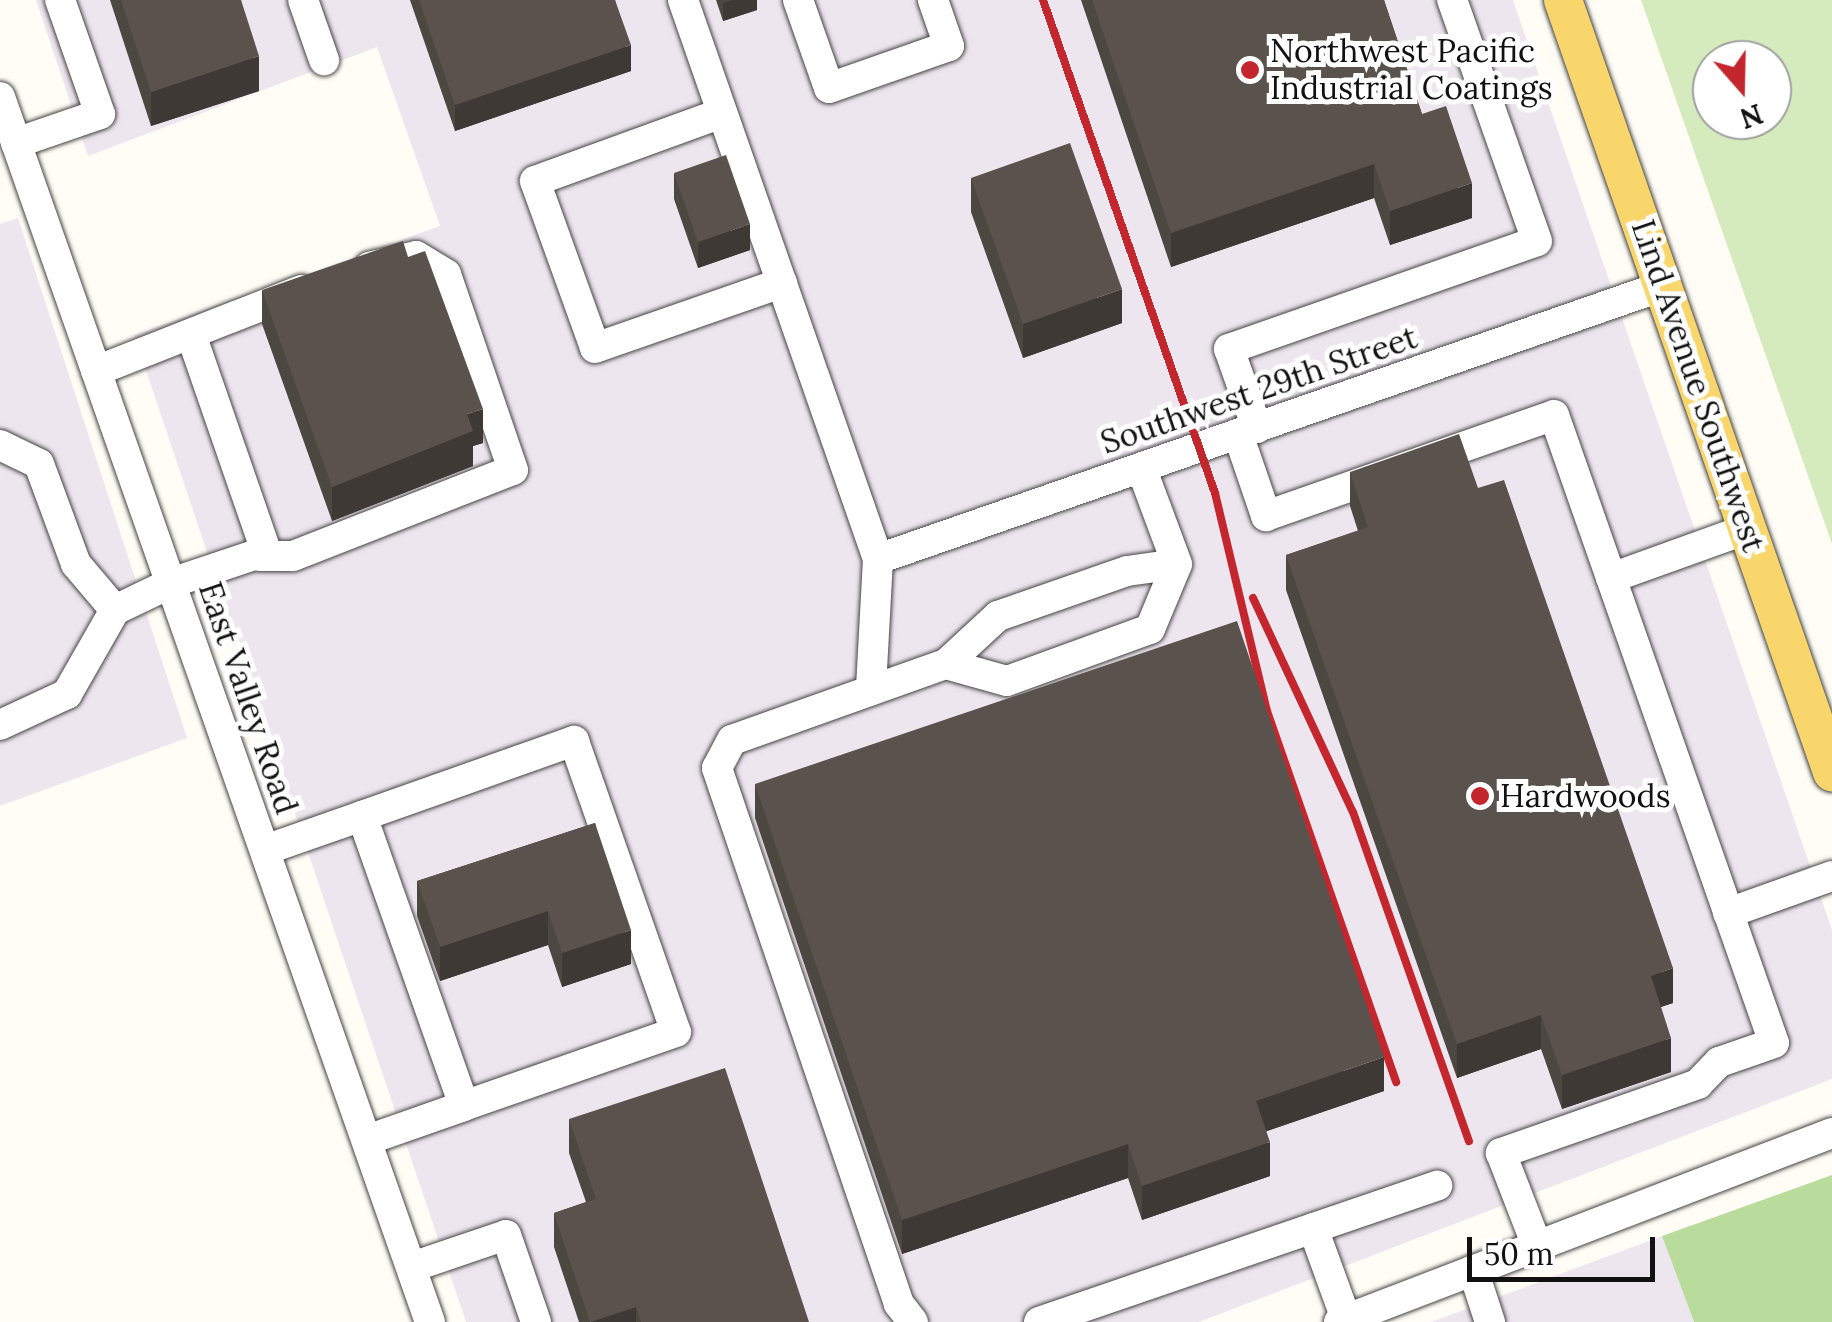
<!DOCTYPE html>
<html>
<head>
<meta charset="utf-8">
<style>
	body { margin:0 }
	#map { position:relative; width:1832px; height:1322px; overflow:hidden; background:#fffdf5; font-family:Lora,serif }
	div>[style] { position:absolute }
	[style*='--x'] { left:calc(var(--x)*1px); top:calc(var(--y)*1px); width:calc(var(--w)*1px); rotate:calc(var(--a)*1deg) }
	.industrial>* { inset:0; background:#eee6ef }
	.green>* { inset:0; background:#d5ebbd }
	.forest>* { inset:0; background:#b9dc9c }
	.roads { filter:drop-shadow(0 0 2px #444) drop-shadow(0 0 2px #444) }
	.minor>* { height:30px; margin:-15px; padding:0 15px; transform-origin:15px; border-radius:15px; background:#fff }
	.major>* { height:38px; margin:-19px; padding:0 19px; transform-origin:19px; border-radius:19px; background:#f9d66b }
	.rail>* { height:8px; margin:-4px; padding:0 4px; transform-origin:4px; border-radius:4px; background:#c4262e }
	.wall>* { inset:0; background:#4d4742 }
	.shaded-wall>* { inset:0; background:#3f3936 }
	.building>* { inset:0; background:#5a524d }
	.dots>* { width:28px; height:28px; translate:-50% -50%; box-sizing:border-box; border:5px solid #fff; border-radius:50% }
	span { translate:-50% -50%; white-space:nowrap; text-align:center; line-height:1.15; -webkit-text-stroke:10px #fff; paint-order:stroke }
	.poi-label { font-size:32px; color:#111 }
	.left { translate:0 -50%; text-align:left }
	.street-label { font-size:32px; color:#111 }
	.north { position:absolute; left:1692px; top:40px; width:100px; height:100px; box-sizing:border-box; background:#fff; border:2px solid #a0a0a0; border-radius:50%; rotate:160deg; font-size:28px; font-weight:700; line-height:40px; text-align:center; color:#111 }
	.north::after { content:''; display:block; margin:auto; width:35px; height:45px; background:#c4262e; clip-path:polygon(50% 0,100% 100%,50% 72%,0 100%) }
	.scale { position:absolute; left:1467px; top:1237px; width:188px; height:45px; box-sizing:border-box; border:5px solid #111; border-top:0; padding-left:12px; font-size:30px; line-height:35px; white-space:nowrap; color:#111; -webkit-text-stroke:8px #fff; paint-order:stroke }
</style>
</head>
<body>
<div id="map">
	<div class="industrial">
		<div style="clip-path:polygon(36px 0,1513px 0,1832px 930px,1832px 1079px,1199px 1322px,466px 1322px,134px 335px,440px 226px,377px 47px,88px 156px)"></div>
		<div style="clip-path:polygon(18px 218px,187px 738px,0 806px,0 224px)"></div>
		<div style="clip-path:polygon(1662px 1236px,1694px 1322px,1431px 1322px)"></div>
	</div>
	<div class="green">
		<div style="clip-path:polygon(evenodd,1641px 0,1832px 0,1832px 544px,1641px 0,1712px 60px,1772px 60px,1772px 120px,1712px 120px,1712px 60px)"></div>
	</div>
	<div class="forest">
		<div style="clip-path:polygon(1832px 1175px,1832px 1322px,1694px 1322px,1662px 1236px)"></div>
	</div>
	<div class="roads">
		<div class="minor">
			<div style="--x:303;--y:0;--w:64;--a:70.7"></div>
			<div style="--x:683;--y:0;--w:592;--a:70.77"></div>
			<div style="--x:878;--y:559;--w:131;--a:93.1"></div>
			<div style="--x:798;--y:0;--w:93;--a:70.6"></div>
			<div style="--x:829;--y:88;--w:127;--a:-19.3"></div>
			<div style="--x:949;--y:46;--w:49;--a:-109.2"></div>
			<div style="--x:0;--y:97;--w:1298;--a:70.66"></div>
			<div style="--x:722;--y:113;--w:199;--a:160"></div>
			<div style="--x:535;--y:181;--w:177;--a:70.2"></div>
			<div style="--x:595;--y:348;--w:198;--a:-19.2"></div>
			<div style="--x:16;--y:143;--w:89;--a:-19"></div>
			<div style="--x:100;--y:114;--w:121;--a:-109.3"></div>
			<div style="--x:96;--y:371;--w:221;--a:-21.5"></div>
			<div style="--x:1257;--y:428;--w:84;--a:-109.5"></div>
			<div style="--x:1229;--y:349;--w:326;--a:-19.3"></div>
			<div style="--x:1537;--y:241;--w:256;--a:-109.4"></div>
			<div style="--x:1238;--y:434;--w:87;--a:71.1"></div>
			<div style="--x:1266;--y:516;--w:305;--a:-19.3"></div>
			<div style="--x:1554;--y:415;--w:665;--a:70.69"></div>
			<div style="--x:1774;--y:1043;--w:58;--a:160.9"></div>
			<div style="--x:1719;--y:1062;--w:30;--a:134"></div>
			<div style="--x:1698;--y:1084;--w:209;--a:160.7"></div>
			<div style="--x:1501;--y:1153;--w:100;--a:68.8"></div>
			<div style="--x:0;--y:445;--w:43;--a:26"></div>
			<div style="--x:39;--y:464;--w:107;--a:69.7"></div>
			<div style="--x:76;--y:564;--w:60;--a:49.7"></div>
			<div style="--x:259;--y:556;--w:34;--a:0"></div>
			<div style="--x:293;--y:556;--w:236;--a:-21.4"></div>
			<div style="--x:513;--y:470;--w:207;--a:-108.9"></div>
			<div style="--x:446;--y:274;--w:35;--a:-149"></div>
			<div style="--x:416;--y:256;--w:48;--a:166.8"></div>
			<div style="--x:878;--y:559;--w:831;--a:-19.18"></div>
			<div style="--x:1611;--y:578;--w:145;--a:-19.8"></div>
			<div style="--x:946;--y:664;--w:71;--a:-42.7"></div>
			<div style="--x:998;--y:616;--w:137;--a:-19.2"></div>
			<div style="--x:1127;--y:571;--w:50;--a:-8"></div>
			<div style="--x:0;--y:725;--w:74;--a:-24.8"></div>
			<div style="--x:67;--y:694;--w:97;--a:-60.3"></div>
			<div style="--x:115;--y:610;--w:62;--a:-25.7"></div>
			<div style="--x:171;--y:583;--w:100;--a:-18.6"></div>
			<div style="--x:266;--y:551;--w:226;--a:-109.1"></div>
			<div style="--x:362;--y:816;--w:225;--a:-19.5"></div>
			<div style="--x:574;--y:741;--w:308;--a:70.7"></div>
			<div style="--x:676;--y:1032;--w:225;--a:160.8"></div>
			<div style="--x:265;--y:850;--w:103;--a:-19.3"></div>
			<div style="--x:362;--y:816;--w:307;--a:70.6"></div>
			<div style="--x:464;--y:1106;--w:103;--a:160.7"></div>
			<div style="--x:1728;--y:913;--w:110;--a:-19.6"></div>
			<div style="--x:1313;--y:1228;--w:97;--a:70.1"></div>
			<div style="--x:412;--y:1267;--w:99;--a:-18.8"></div>
			<div style="--x:506;--y:1235;--w:92;--a:71"></div>
			<div style="--x:1473;--y:1270;--w:55;--a:71.9"></div>
			<div style="--x:913;--y:1322;--w:23;--a:-128"></div>
			<div style="--x:899;--y:1304;--w:566;--a:-108.76"></div>
			<div style="--x:717;--y:768;--w:32;--a:-62"></div>
			<div style="--x:732;--y:740;--w:227;--a:-19.6"></div>
			<div style="--x:946;--y:664;--w:63;--a:15.6"></div>
			<div style="--x:1007;--y:681;--w:152;--a:-20"></div>
			<div style="--x:1150;--y:629;--w:70;--a:-67.4"></div>
			<div style="--x:1177;--y:564;--w:103;--a:-110.4"></div>
			<div style="--x:1039;--y:1322;--w:421;--a:-18.9"></div>
			<div style="--x:1339;--y:1322;--w:528;--a:-20.98"></div>
		</div>
		<div class="major">
			<div style="--x:1563;--y:0;--w:818;--a:70.79"></div>
		</div>
	</div>
	<div class="rail">
		<div style="--x:1043;--y:0;--w:522;--a:70.77"></div>
		<div style="--x:1215;--y:493;--w:224;--a:76.6"></div>
		<div style="--x:1267;--y:711;--w:393;--a:70.8"></div>
		<div style="--x:1253;--y:598;--w:236;--a:65"></div>
		<div style="--x:1353;--y:812;--w:349;--a:70.6"></div>
	</div>
	<div class="wall">
		<div style="clip-path:polygon(110px 0,241px 0,259px 91px,151px 126px)"></div>
		<div style="clip-path:polygon(410px 0,615px 0,631px 71px,455px 131px)"></div>
		<div style="clip-path:polygon(716px 0,757px 0,757px 10px,723px 21px)"></div>
		<div style="clip-path:polygon(1081px 0,1384px 0,1422px 114px,1472px 218px,1390px 245px,1374px 198px,1171px 267px)"></div>
		<div style="clip-path:polygon(674px 173px,750px 250px,698px 268px,674px 199px)"></div>
		<div style="clip-path:polygon(971px 178px,1122px 323px,1023px 358px,971px 212px)"></div>
		<div style="clip-path:polygon(262px 290px,483px 443px,473px 446px,473px 466px,332px 521px,262px 324px)"></div>
		<div style="clip-path:polygon(1350px 472px,1478px 488px,1673px 1003px,1661px 1007px,1671px 1072px,1562px 1109px,1541px 1049px,1457px 1078px,1286px 590px,1286px 555px,1358px 531px,1350px 506px)"></div>
		<div style="clip-path:polygon(755px 784px,1384px 1091px,1266px 1131px,1270px 1176px,1142px 1220px,1128px 1178px,902px 1254px,755px 818px)"></div>
		<div style="clip-path:polygon(595px 823px,631px 964px,562px 987px,548px 945px,440px 981px,417px 916px,417px 881px)"></div>
		<div style="clip-path:polygon(569px 1119px,809px 1322px,579px 1322px,554px 1247px,554px 1213px,586px 1202px,569px 1153px)"></div>
	</div>
	<div class="shaded-wall">
		<div style="clip-path:polygon(733px 0,757px 0,757px 10px,723px 21px,723px 3px)"></div>
		<div style="clip-path:polygon(631px 45px,631px 71px,455px 131px,455px 105px)"></div>
		<div style="clip-path:polygon(259px 56px,259px 91px,151px 126px,151px 92px)"></div>
		<div style="clip-path:polygon(1374px 164px,1374px 198px,1171px 267px,1171px 233px)"></div>
		<div style="clip-path:polygon(1472px 183px,1472px 218px,1390px 245px,1390px 211px)"></div>
		<div style="clip-path:polygon(750px 224px,750px 250px,698px 268px,698px 242px)"></div>
		<div style="clip-path:polygon(1122px 289px,1122px 323px,1023px 358px,1023px 324px)"></div>
		<div style="clip-path:polygon(483px 409px,483px 443px,473px 446px,473px 466px,332px 521px,332px 487px,467px 414px)"></div>
		<div style="clip-path:polygon(548px 911px,548px 945px,440px 981px,440px 947px)"></div>
		<div style="clip-path:polygon(631px 930px,631px 964px,562px 987px,562px 953px)"></div>
		<div style="clip-path:polygon(1673px 968px,1673px 1003px,1651px 1010px,1651px 976px)"></div>
		<div style="clip-path:polygon(1541px 1015px,1541px 1049px,1457px 1078px,1457px 1044px)"></div>
		<div style="clip-path:polygon(1671px 1038px,1671px 1072px,1562px 1109px,1562px 1075px)"></div>
		<div style="clip-path:polygon(1384px 1057px,1384px 1091px,1256px 1135px,1256px 1101px)"></div>
		<div style="clip-path:polygon(1270px 1142px,1270px 1176px,1142px 1220px,1142px 1186px)"></div>
		<div style="clip-path:polygon(1128px 1144px,1128px 1178px,902px 1254px,902px 1220px)"></div>
		<div style="clip-path:polygon(636px 1307px,636px 1322px,591px 1322px)"></div>
	</div>
	<div class="building">
		<div style="clip-path:polygon(121px 0,241px 0,259px 56px,151px 92px)"></div>
		<div style="clip-path:polygon(419px 0,615px 0,631px 45px,455px 105px)"></div>
		<div style="clip-path:polygon(1092px 0,1384px 0,1422px 114px,1446px 106px,1472px 183px,1390px 211px,1374px 164px,1171px 233px)"></div>
		<div style="clip-path:polygon(1070px 143px,1122px 289px,1023px 324px,971px 178px)"></div>
		<div style="clip-path:polygon(726px 155px,750px 224px,698px 242px,674px 173px)"></div>
		<div style="clip-path:polygon(403px 241px,408px 257px,425px 251px,483px 409px,467px 414px,473px 431px,332px 487px,262px 290px)"></div>
		<div style="clip-path:polygon(1459px 434px,1478px 488px,1504px 480px,1673px 968px,1651px 976px,1671px 1038px,1562px 1075px,1541px 1015px,1457px 1044px,1286px 555px,1368px 527px,1350px 472px)"></div>
		<div style="clip-path:polygon(1237px 621px,1384px 1057px,1256px 1101px,1270px 1142px,1142px 1186px,1128px 1144px,902px 1220px,755px 784px)"></div>
		<div style="clip-path:polygon(595px 823px,631px 930px,562px 953px,548px 911px,440px 947px,417px 881px)"></div>
		<div style="clip-path:polygon(725px 1068px,809px 1322px,641px 1322px,636px 1307px,590px 1322px,554px 1213px,596px 1199px,569px 1119px)"></div>
	</div>
	<div class="dots">
		<div style="left:1250px;top:70px;background:#c4262e"></div>
		<div style="left:1480px;top:796px;background:#c4262e"></div>
	</div>
	<div class="poi-label">
		<span class="left" style="left:1270px;top:70px">Northwest Pacific<br>Industrial Coatings</span>
		<span class="left" style="left:1500px;top:796px">Hardwoods</span>
	</div>
	<div class="street-label">
		<span style="left:1698px;top:386px;rotate:71deg">Lind Avenue Southwest</span>
		<span style="left:1259px;top:390px;rotate:-19deg">Southwest 29th Street</span>
		<span style="left:248px;top:698px;rotate:71deg">East Valley Road</span>
	</div>
	<div class="north">N</div>
	<div class="scale">50 m</div>
</div>
</body>
</html>
